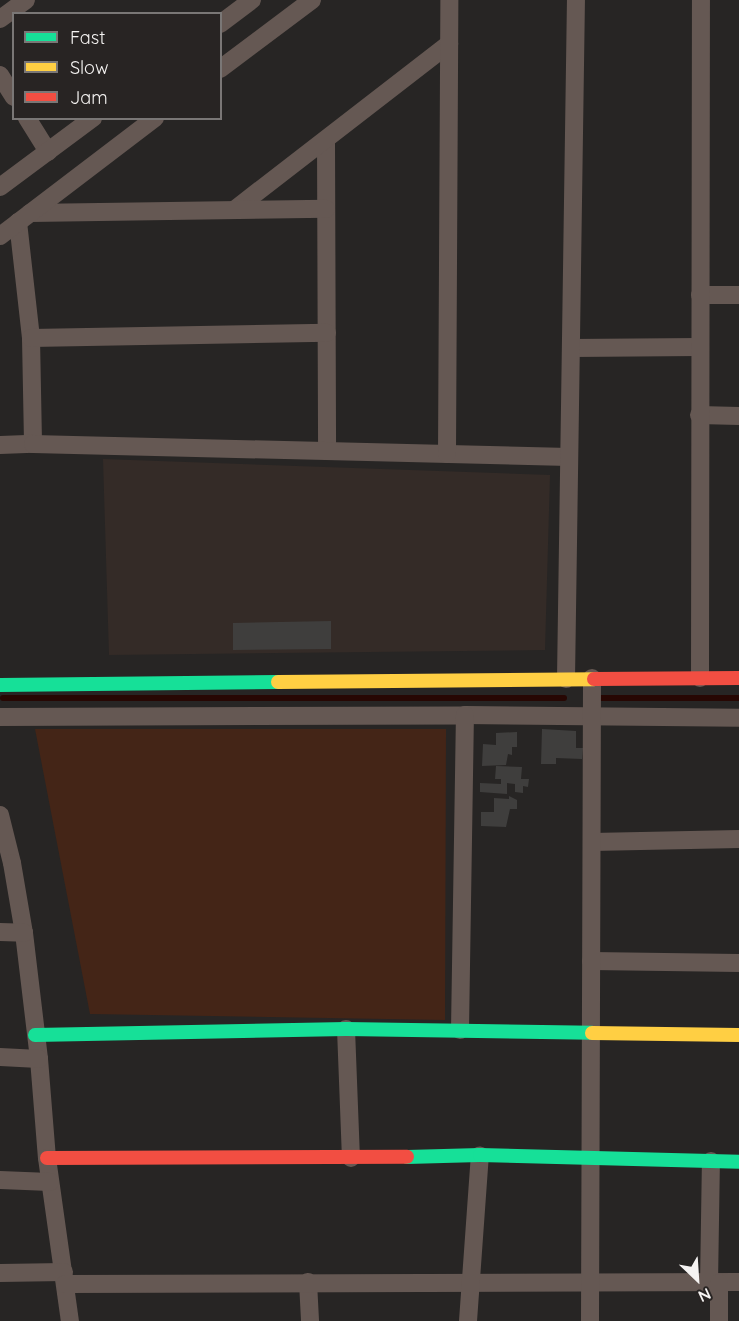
<!DOCTYPE html>
<html>
<head>
<meta charset="utf-8">
<style>
	body { margin:0 }
	#map { position:relative; width:739px; height:1321px; overflow:hidden; background:#272524; font-family:Quicksand,sans-serif }
	div>[style] { position:absolute }
	[style*='--x'] { left:calc(var(--x)*1px); top:calc(var(--y)*1px); width:calc(var(--w)*1px); rotate:calc(var(--a)*1deg) }
	.built>* { inset:0; background:#342b27 }
	.green>* { inset:0; background:#442517 }
	.stream>* { height:6px; margin:-3px; padding:0 3px; transform-origin:3px; border-radius:3px; background:#270703 }
	.building>* { inset:0; background:#3f3e3d }
	.street>* { height:18px; margin:-9px; padding:0 9px; transform-origin:9px; border-radius:9px; background:#655853 }
	.fast>* { height:14px; margin:-7px; padding:0 7px; transform-origin:7px; border-radius:7px; background:#16e098 }
	.slow>* { height:14px; margin:-7px; padding:0 7px; transform-origin:7px; border-radius:7px; background:#ffcf43 }
	.jam>* { height:14px; margin:-7px; padding:0 7px; transform-origin:7px; border-radius:7px; background:#f24e42 }
	span { translate:-50% -50%; white-space:nowrap; text-align:center; line-height:1.15; -webkit-text-stroke:4.5px #282423; paint-order:stroke }
	.legend { position:absolute; left:12px; top:12px; width:210px; height:108px; box-sizing:border-box; background:#282423; border:2px solid #7a7776; margin:0; padding:8px 10px; list-style:none; font-size:18px; color:#f5f3f2 }
	.legend li { display:flex; align-items:center; gap:12px; height:30px }
	.legend b { width:30px; border:2px solid #7a7776 }
	.north { position:absolute; left:667px; top:1249px; width:60px; height:60px; -webkit-text-stroke:4px #282423; paint-order:stroke; rotate:155deg; font-size:16px; font-weight:700; line-height:24px; text-align:center; color:#f5f3f2 }
	.north::after { content:''; display:block; margin:auto; width:21px; height:27px; background:#f5f3f2; clip-path:polygon(50% 0,100% 100%,50% 72%,0 100%) }
</style>
</head>
<body>
<div id="map">
	<div class="built">
		<div style="clip-path:polygon(103px 459px,550px 475px,545px 650px,109px 655px)"></div>
	</div>
	<div class="green">
		<div style="clip-path:polygon(35px 729px,446px 729px,445px 1020px,90px 1014px)"></div>
	</div>
	<div class="stream">
		<div style="--x:3;--y:698;--w:561;--a:0"></div>
		<div style="--x:600;--y:698;--w:139;--a:0"></div>
	</div>
	<div class="building">
		<div style="clip-path:polygon(331px 621px,331px 649px,233px 650px,233px 623px)"></div>
		<div style="clip-path:polygon(542px 729px,576px 731px,576px 748px,583px 748px,582px 759px,556px 758px,556px 764px,541px 764px)"></div>
		<div style="clip-path:polygon(517px 732px,517px 747px,512px 747px,512px 755px,508px 754px,506px 765px,482px 766px,483px 744px,496px 745px,496px 733px)"></div>
		<div style="clip-path:polygon(496px 766px,522px 767px,521px 779px,529px 779px,528px 787px,523px 786px,523px 793px,515px 792px,515px 784px,507px 783px,507px 794px,480px 792px,480px 783px,501px 784px,501px 779px,495px 779px)"></div>
		<div style="clip-path:polygon(509px 796px,517px 800px,517px 809px,510px 809px,506px 827px,481px 826px,481px 812px,494px 812px,494px 798px,509px 799px)"></div>
	</div>
	<div class="street">
		<div style="--x:0;--y:19;--w:32;--a:-36"></div>
		<div style="--x:220;--y:24;--w:40;--a:-37"></div>
		<div style="--x:220;--y:69;--w:115;--a:-36.9"></div>
		<div style="--x:0;--y:75;--w:26;--a:58"></div>
		<div style="--x:27;--y:118;--w:40;--a:58"></div>
		<div style="--x:326;--y:141;--w:310;--a:89.8"></div>
		<div style="--x:0;--y:187;--w:116;--a:-36.6"></div>
		<div style="--x:234;--y:210;--w:272;--a:-37.7"></div>
		<div style="--x:30;--y:213;--w:296;--a:-0.8"></div>
		<div style="--x:18;--y:222;--w:117;--a:83.6"></div>
		<div style="--x:31;--y:338;--w:106;--a:88.9"></div>
		<div style="--x:0;--y:236;--w:195;--a:-37.3"></div>
		<div style="--x:700;--y:295;--w:39;--a:0"></div>
		<div style="--x:31;--y:338;--w:296;--a:-1"></div>
		<div style="--x:572;--y:348;--w:127;--a:-0.5"></div>
		<div style="--x:699;--y:415;--w:40;--a:1.4"></div>
		<div style="--x:0;--y:445;--w:33;--a:-2"></div>
		<div style="--x:33;--y:444;--w:536;--a:1.39"></div>
		<div style="--x:447;--y:454;--w:454;--a:-89.7"></div>
		<div style="--x:700;--y:678;--w:678;--a:-89.92"></div>
		<div style="--x:566;--y:679;--w:679;--a:-89.16"></div>
		<div style="--x:0;--y:717;--w:465;--a:-0.2"></div>
		<div style="--x:465;--y:715;--w:274;--a:0.6"></div>
		<div style="--x:0;--y:815;--w:49;--a:76"></div>
		<div style="--x:12;--y:863;--w:71;--a:80.3"></div>
		<div style="--x:24;--y:933;--w:127;--a:83.2"></div>
		<div style="--x:39;--y:1059;--w:99;--a:85.4"></div>
		<div style="--x:47;--y:1158;--w:165;--a:82"></div>
		<div style="--x:592;--y:842;--w:147;--a:-1.2"></div>
		<div style="--x:0;--y:932;--w:24;--a:2"></div>
		<div style="--x:591;--y:961;--w:148;--a:0.8"></div>
		<div style="--x:346;--y:1029;--w:129;--a:87.8"></div>
		<div style="--x:460;--y:1030;--w:315;--a:-89.1"></div>
		<div style="--x:0;--y:1057;--w:39;--a:3"></div>
		<div style="--x:0;--y:1180;--w:50;--a:2.3"></div>
		<div style="--x:0;--y:1273;--w:64;--a:-0.9"></div>
		<div style="--x:308;--y:1282;--w:39;--a:87"></div>
		<div style="--x:65;--y:1284;--w:674;--a:-0.17"></div>
		<div style="--x:709;--y:1284;--w:123;--a:-89.1"></div>
		<div style="--x:468;--y:1321;--w:166;--a:-85.9"></div>
		<div style="--x:590;--y:1321;--w:643;--a:-89.82"></div>
		<div style="--x:719;--y:1321;--w:38;--a:-90"></div>
	</div>
	<div class="fast">
		<div style="--x:0;--y:685;--w:278;--a:-0.6"></div>
		<div style="--x:35;--y:1035;--w:311;--a:-1.1"></div>
		<div style="--x:346;--y:1029;--w:246;--a:0.9"></div>
		<div style="--x:407;--y:1157;--w:73;--a:-1.6"></div>
		<div style="--x:480;--y:1155;--w:259;--a:1.5"></div>
	</div>
	<div class="slow">
		<div style="--x:278;--y:682;--w:316;--a:-0.5"></div>
		<div style="--x:592;--y:1033;--w:147;--a:0.8"></div>
	</div>
	<div class="jam">
		<div style="--x:594;--y:679;--w:145;--a:-0.4"></div>
		<div style="--x:47;--y:1158;--w:360;--a:-0.2"></div>
	</div>
	<ul class="legend">
	<li><b style="height:8px;background:#16e098"></b>Fast</li>
	<li><b style="height:8px;background:#ffcf43"></b>Slow</li>
	<li><b style="height:8px;background:#f24e42"></b>Jam</li>
	</ul>
	<div class="north">N</div>
</div>
</body>
</html>
